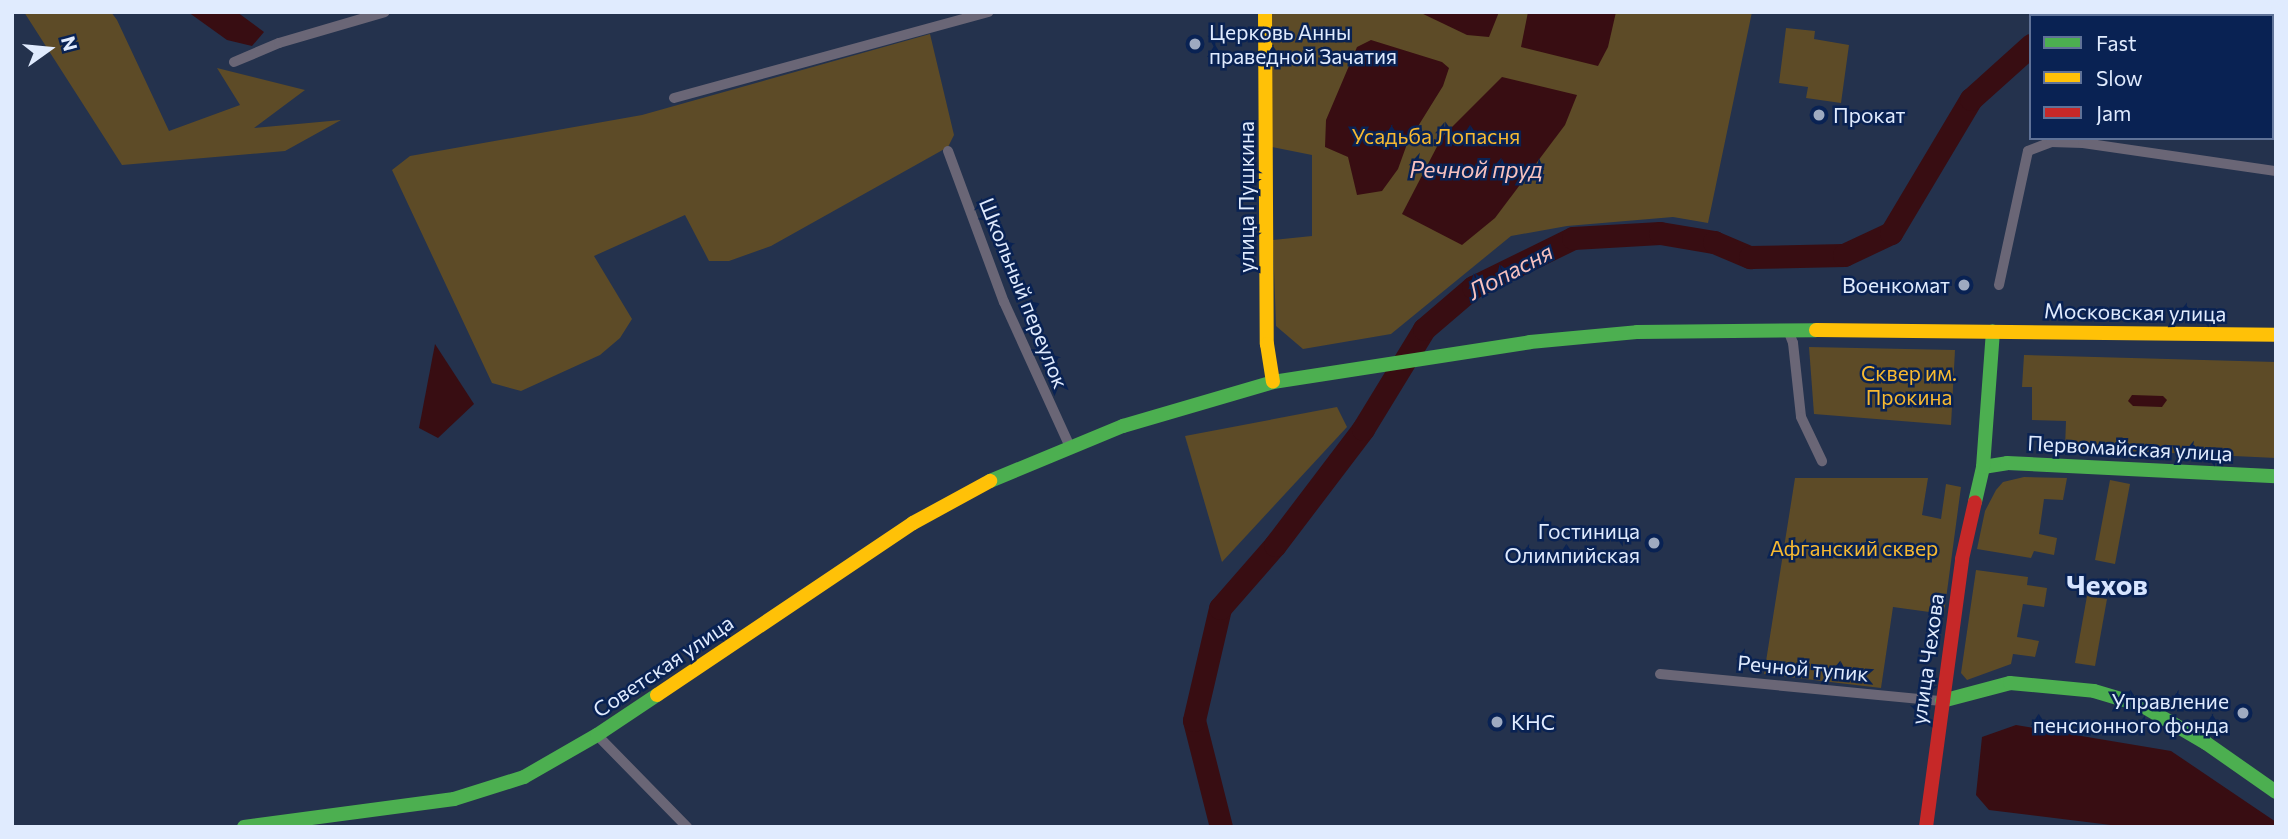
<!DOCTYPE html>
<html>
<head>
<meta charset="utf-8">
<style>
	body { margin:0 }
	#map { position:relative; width:2288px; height:839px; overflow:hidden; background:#24324d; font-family:Commissioner,sans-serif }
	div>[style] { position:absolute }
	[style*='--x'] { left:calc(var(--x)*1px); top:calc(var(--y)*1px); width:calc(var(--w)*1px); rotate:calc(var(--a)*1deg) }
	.green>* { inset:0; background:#5d4b27 }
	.water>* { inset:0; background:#380d12 }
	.river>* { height:23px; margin:-11.5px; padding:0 11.5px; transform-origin:11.5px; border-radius:11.5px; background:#380d12 }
	.street>* { height:10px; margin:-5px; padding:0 5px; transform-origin:5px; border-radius:5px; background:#6a6676 }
	.fast>* { height:14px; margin:-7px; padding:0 7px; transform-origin:7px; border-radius:7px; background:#4caf50 }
	.slow>* { height:14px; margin:-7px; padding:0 7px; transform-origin:7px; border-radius:7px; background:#ffc107 }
	.jam>* { height:14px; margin:-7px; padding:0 7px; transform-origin:7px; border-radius:7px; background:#c62828 }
	.dots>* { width:19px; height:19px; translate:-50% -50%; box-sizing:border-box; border:4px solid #092253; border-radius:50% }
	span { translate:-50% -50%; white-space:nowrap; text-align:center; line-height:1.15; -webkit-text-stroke:5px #092253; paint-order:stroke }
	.poi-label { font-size:21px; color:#e0ebfe }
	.left { translate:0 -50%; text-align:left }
	.right { translate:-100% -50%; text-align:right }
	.park-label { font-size:21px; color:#f7b931 }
	.street-label { font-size:21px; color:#e0ebfe }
	.water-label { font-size:23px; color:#f8c2bf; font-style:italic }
	.district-label { font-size:28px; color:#d7e5ff; font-weight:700 }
	.frame { position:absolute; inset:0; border:14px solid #e0ebfe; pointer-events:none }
	.legend { position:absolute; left:2029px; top:14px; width:245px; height:126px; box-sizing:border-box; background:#092253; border:2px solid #5f7297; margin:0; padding:9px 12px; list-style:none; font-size:21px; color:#e0ebfe }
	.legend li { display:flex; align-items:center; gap:14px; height:35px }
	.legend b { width:35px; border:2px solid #5f7297 }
	.north { position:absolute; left:14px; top:14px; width:70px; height:70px; -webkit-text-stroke:5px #092253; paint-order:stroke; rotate:75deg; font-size:19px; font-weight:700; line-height:28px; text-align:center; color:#e0ebfe }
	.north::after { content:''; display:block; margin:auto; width:24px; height:32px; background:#e0ebfe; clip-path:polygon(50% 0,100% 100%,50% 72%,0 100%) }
</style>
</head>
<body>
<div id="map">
	<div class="green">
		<div style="clip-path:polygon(24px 12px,111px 12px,117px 20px,169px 131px,240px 105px,217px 68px,305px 90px,254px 128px,341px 120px,285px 151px,122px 165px)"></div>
		<div style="clip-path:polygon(1269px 12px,1752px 12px,1708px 223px,1673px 217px,1567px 226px,1511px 236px,1391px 334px,1303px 349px,1276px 326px,1273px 240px,1312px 236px,1312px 155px,1272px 147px)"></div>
		<div style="clip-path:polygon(1786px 28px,1815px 31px,1814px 39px,1849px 45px,1841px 103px,1806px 98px,1808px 87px,1779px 83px)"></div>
		<div style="clip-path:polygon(930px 34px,954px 135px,948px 147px,771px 246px,729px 261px,709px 261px,685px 215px,594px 256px,632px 319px,620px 338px,600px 355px,521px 391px,492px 383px,392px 170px,410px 156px,642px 115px)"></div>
		<div style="clip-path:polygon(1809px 347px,1955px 350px,1951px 425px,1814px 414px)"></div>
		<div style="clip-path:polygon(2024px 355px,2276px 362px,2276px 458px,2065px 448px,2066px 421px,2032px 420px,2032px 387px,2022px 387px)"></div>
		<div style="clip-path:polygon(1337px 407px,1347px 427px,1222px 562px,1185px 436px)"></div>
		<div style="clip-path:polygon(2024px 477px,2067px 478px,2063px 500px,2044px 499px,2039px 534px,2057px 538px,2054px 555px,2034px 551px,2031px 558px,1977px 549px,1985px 511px,1996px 490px,2003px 482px)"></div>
		<div style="clip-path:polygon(1795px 478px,1928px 478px,1922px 515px,1941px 519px,1946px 484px,1961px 487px,1944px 614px,1893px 607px,1881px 688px,1764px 674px)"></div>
		<div style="clip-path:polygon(2110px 480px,2130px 484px,2115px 564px,2095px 560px)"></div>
		<div style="clip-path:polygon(1976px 570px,2028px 577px,2027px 585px,2047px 588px,2044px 607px,2023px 604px,2017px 637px,2039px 641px,2035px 657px,2013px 654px,2011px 664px,1967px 680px,1961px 673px)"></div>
		<div style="clip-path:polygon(2087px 596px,2107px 599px,2095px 666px,2075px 663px)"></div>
	</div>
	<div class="water">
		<div style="clip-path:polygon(188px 12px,237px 12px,264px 32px,252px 46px,227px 40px)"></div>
		<div style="clip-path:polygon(1419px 12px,1499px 12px,1489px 37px,1467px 35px)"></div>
		<div style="clip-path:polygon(1528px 12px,1616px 12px,1608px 47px,1598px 66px,1521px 47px)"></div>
		<div style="clip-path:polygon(1371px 40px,1442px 62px,1449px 68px,1443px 86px,1407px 144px,1398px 169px,1382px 191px,1357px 195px,1348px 157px,1325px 147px,1326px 120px,1357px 47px)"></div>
		<div style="clip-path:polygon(1502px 77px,1577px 95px,1565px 125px,1495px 218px,1462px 245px,1402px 214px,1442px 137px)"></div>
		<div style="clip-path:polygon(435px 344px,474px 404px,438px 438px,419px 428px)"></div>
		<div style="clip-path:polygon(2132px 395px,2163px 396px,2167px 400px,2162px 407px,2133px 406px,2128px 401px)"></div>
		<div style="clip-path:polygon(2016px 725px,2171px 751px,2276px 822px,2276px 827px,2127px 827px,1989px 810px,1976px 795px,1982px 737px)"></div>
	</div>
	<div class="river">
		<div style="--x:2062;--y:16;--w:6;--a:-45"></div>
		<div style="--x:1221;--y:827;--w:110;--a:-104.2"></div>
		<div style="--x:1194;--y:720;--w:115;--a:-76.9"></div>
		<div style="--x:1220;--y:608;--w:84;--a:-48.9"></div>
		<div style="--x:1275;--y:545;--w:146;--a:-52.8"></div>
		<div style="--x:1363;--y:429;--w:117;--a:-58.6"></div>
		<div style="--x:1424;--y:329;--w:65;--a:-40.6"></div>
		<div style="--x:1473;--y:287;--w:111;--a:-26.1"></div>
		<div style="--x:1573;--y:238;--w:87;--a:-3.3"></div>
		<div style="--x:1660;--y:233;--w:55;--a:9.5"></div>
		<div style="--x:1714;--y:242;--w:39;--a:23"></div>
		<div style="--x:1750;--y:257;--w:94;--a:-1.2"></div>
		<div style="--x:1844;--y:255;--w:52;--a:-25.1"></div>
		<div style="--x:1891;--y:233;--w:156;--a:-59.2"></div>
		<div style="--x:1971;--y:99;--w:81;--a:-42"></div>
	</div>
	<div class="street">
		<div style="--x:234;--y:62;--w:49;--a:-22.9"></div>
		<div style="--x:279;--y:43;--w:110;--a:-16.3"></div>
		<div style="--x:674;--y:98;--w:326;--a:-15.3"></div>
		<div style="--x:948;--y:151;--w:161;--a:69.7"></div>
		<div style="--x:1004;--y:302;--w:159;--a:65.5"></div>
		<div style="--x:1999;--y:285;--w:137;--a:-77.8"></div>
		<div style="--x:2028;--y:151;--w:25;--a:-21"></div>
		<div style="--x:2051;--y:142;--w:32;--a:2"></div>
		<div style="--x:2083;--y:143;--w:195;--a:8.3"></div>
		<div style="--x:1788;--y:330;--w:14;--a:69"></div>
		<div style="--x:1793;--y:343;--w:74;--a:83.8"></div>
		<div style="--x:1801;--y:417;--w:49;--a:64.5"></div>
		<div style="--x:1660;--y:674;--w:283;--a:5.5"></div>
		<div style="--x:597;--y:735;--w:129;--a:45.6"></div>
	</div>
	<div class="fast">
		<div style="--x:1983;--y:467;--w:24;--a:-9"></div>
		<div style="--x:2007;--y:463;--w:269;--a:2.8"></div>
		<div style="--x:990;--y:481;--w:144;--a:-22.5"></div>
		<div style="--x:1123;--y:426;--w:156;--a:-16.3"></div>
		<div style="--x:1273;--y:382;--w:260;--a:-8.8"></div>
		<div style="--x:1530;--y:342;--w:107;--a:-5.3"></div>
		<div style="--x:1637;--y:332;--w:179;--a:-0.6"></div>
		<div style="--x:1975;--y:502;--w:36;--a:-77"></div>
		<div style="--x:1983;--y:467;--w:136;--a:-85.8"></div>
		<div style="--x:1942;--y:701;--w:70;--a:-14.8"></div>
		<div style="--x:2010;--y:683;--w:84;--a:5.4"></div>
		<div style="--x:2094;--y:691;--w:49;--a:16.6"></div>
		<div style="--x:2141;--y:705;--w:75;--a:30.3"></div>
		<div style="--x:2206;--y:743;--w:85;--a:35"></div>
		<div style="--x:244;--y:827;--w:212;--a:-7.6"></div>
		<div style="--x:454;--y:799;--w:73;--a:-17.4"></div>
		<div style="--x:524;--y:777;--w:84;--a:-29.9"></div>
		<div style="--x:597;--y:735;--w:72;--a:-33.7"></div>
	</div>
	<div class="slow">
		<div style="--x:1265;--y:12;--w:332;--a:89.7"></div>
		<div style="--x:1267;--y:344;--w:38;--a:81"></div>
		<div style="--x:1816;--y:330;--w:460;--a:0.6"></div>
		<div style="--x:657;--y:695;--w:308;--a:-33.9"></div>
		<div style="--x:913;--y:523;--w:88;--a:-28.6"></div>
	</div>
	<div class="jam">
		<div style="--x:1926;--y:827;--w:270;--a:-82.3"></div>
		<div style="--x:1962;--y:559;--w:58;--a:-77.2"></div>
	</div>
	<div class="dots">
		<div style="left:1195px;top:44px;background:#9eaac0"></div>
		<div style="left:1819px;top:115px;background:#9eaac0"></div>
		<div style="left:1964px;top:285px;background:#9eaac0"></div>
		<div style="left:1654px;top:543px;background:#9eaac0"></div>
		<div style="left:2243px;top:713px;background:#9eaac0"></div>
		<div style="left:1497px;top:722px;background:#9eaac0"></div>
	</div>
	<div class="poi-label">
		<span class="left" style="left:1209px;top:44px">Церковь Анны<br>праведной Зачатия</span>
		<span class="left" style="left:1833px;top:115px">Прокат</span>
		<span class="right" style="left:1950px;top:285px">Военкомат</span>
		<span class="right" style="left:1640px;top:543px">Гостиница<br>Олимпийская</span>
		<span class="right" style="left:2229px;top:713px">Управление<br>пенсионного фонда</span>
		<span class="left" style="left:1511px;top:722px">КНС</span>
	</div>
	<div class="park-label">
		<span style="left:1436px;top:136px">Усадьба Лопасня</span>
		<span style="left:1909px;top:385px">Сквер им.<br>Прокина</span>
		<span style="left:1854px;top:548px">Афганский сквер</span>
	</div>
	<div class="street-label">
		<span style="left:1246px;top:197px;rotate:-90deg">улица Пушкина</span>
		<span style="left:1024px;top:293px;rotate:68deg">Школьный переулок</span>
		<span style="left:2135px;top:312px;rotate:1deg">Московская улица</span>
		<span style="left:2130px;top:448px;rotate:3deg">Первомайская улица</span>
		<span style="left:1927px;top:659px;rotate:-82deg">улица Чехова</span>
		<span style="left:663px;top:666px;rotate:-34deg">Советская улица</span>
		<span style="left:1803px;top:668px;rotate:5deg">Речной тупик</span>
	</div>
	<div class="water-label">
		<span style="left:1476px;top:169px">Речной пруд</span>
		<span style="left:1510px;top:271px;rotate:-28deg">Лопасня</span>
	</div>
	<div class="district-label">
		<span style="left:2107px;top:584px">Чехов</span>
	</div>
	<div class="frame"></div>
	<ul class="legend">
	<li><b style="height:9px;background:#4caf50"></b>Fast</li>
	<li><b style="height:9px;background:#ffc107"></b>Slow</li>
	<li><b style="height:9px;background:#c62828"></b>Jam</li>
	</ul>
	<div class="north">N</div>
</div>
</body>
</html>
